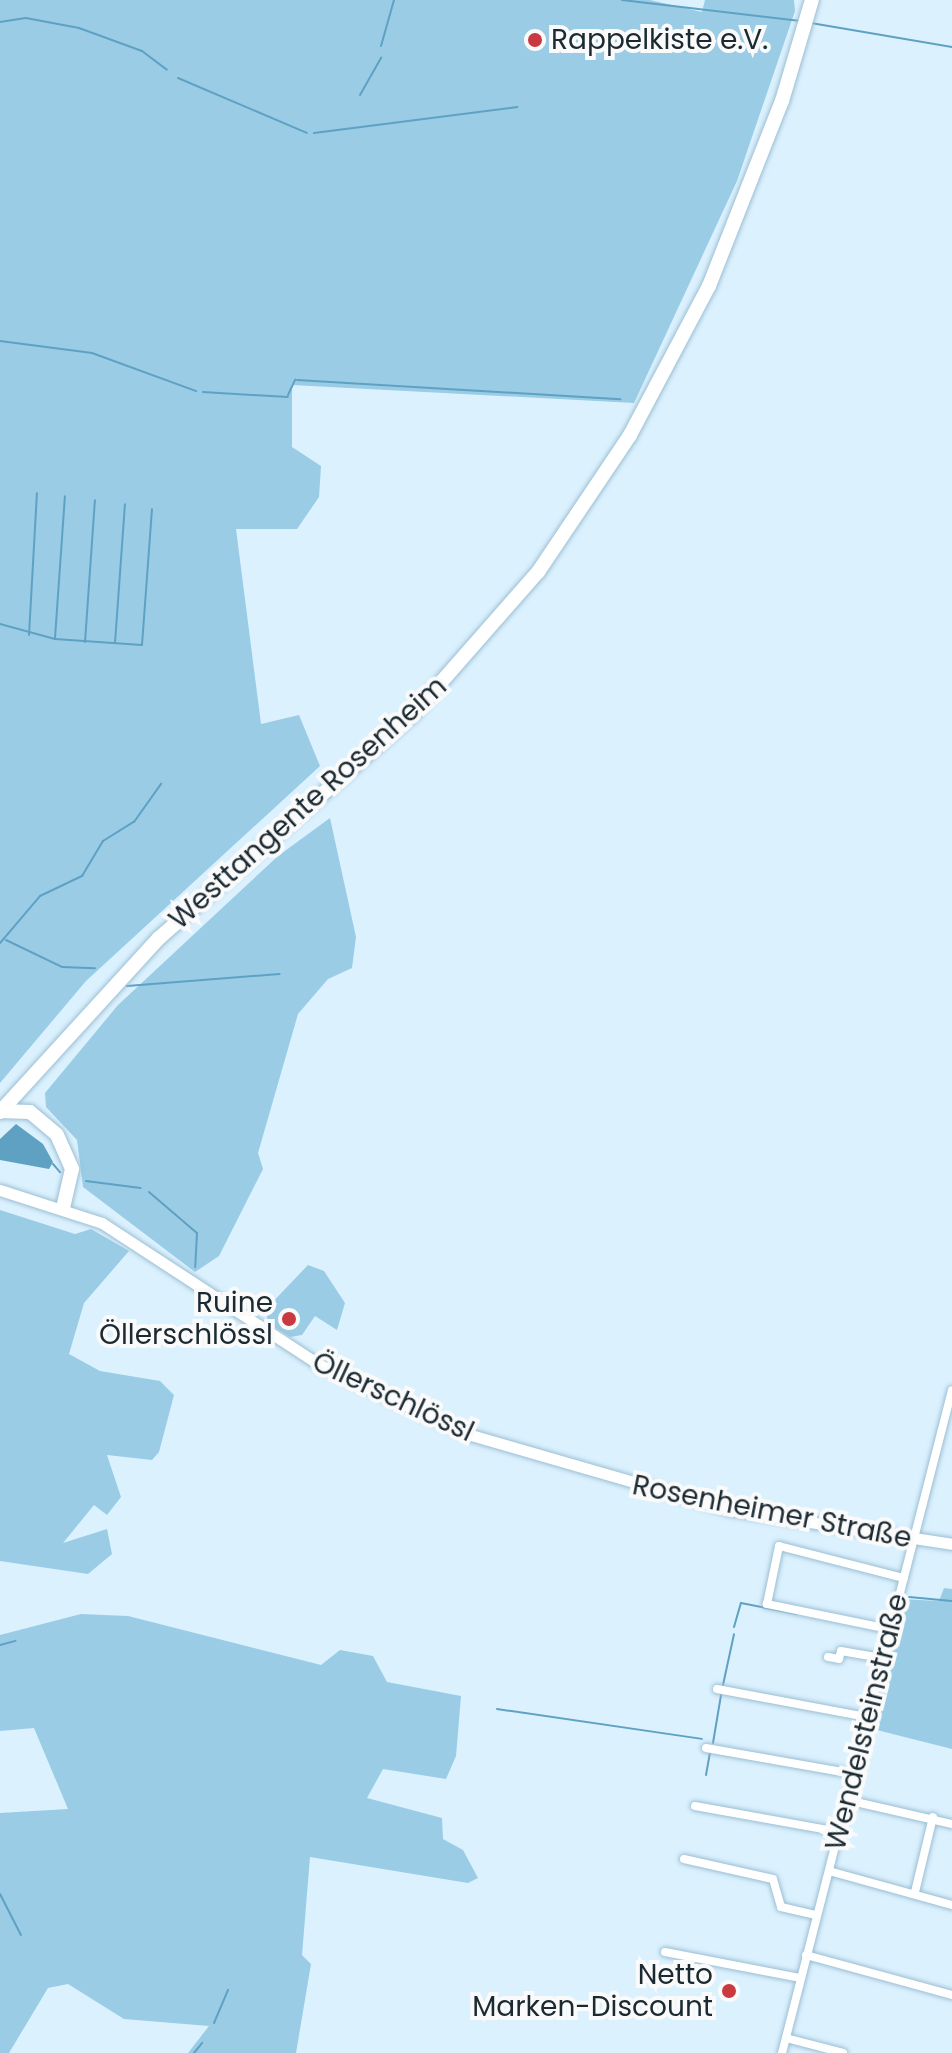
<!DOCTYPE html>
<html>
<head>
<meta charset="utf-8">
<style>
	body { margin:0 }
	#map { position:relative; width:952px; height:2053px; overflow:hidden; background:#dbf1fe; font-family:Poppins,sans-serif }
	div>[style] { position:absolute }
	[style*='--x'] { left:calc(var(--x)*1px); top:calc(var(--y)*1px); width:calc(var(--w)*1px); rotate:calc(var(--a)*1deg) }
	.green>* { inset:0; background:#9acce6 }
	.water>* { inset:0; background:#5fa1c3 }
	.stream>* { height:2px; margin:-1px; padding:0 1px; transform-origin:1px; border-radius:1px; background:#5fa1c3 }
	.roads { filter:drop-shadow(0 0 2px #9bbfd3) drop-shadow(0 0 2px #9bbfd3) }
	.street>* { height:8px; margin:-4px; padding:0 4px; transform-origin:4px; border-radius:4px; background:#fff }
	.secondary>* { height:11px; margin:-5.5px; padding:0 5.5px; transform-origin:5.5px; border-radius:5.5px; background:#fff }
	.highway>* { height:14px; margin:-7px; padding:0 7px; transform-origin:7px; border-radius:7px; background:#fff }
	.dots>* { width:22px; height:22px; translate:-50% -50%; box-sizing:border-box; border:4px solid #fafafa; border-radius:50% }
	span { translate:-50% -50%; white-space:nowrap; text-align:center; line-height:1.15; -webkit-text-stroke:8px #fafafa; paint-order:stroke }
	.poi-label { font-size:28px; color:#1b2a32 }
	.left { translate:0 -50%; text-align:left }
	.right { translate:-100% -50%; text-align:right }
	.street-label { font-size:28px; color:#1b2a32 }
</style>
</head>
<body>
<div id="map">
	<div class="green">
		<div style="clip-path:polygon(0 0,650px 0,702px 12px,705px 0,794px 0,795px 11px,737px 181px,634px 403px,292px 385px,292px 447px,321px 466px,319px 497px,297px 529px,236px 529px,261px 724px,299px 715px,320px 766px,86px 981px,0 1083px)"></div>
		<div style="clip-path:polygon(330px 818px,356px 937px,352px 968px,328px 979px,298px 1014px,258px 1153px,263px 1169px,219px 1256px,195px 1272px,83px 1187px,77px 1140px,46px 1107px,45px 1093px,118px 1005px,278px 856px)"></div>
		<div style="clip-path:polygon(0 1210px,75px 1234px,91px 1229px,129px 1251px,84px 1303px,69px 1354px,100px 1371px,160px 1381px,174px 1395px,159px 1452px,152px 1460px,107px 1455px,121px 1497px,107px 1515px,94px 1505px,63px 1543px,107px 1529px,112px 1554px,88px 1574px,0 1561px)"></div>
		<div style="clip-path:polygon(308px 1265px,324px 1271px,345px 1303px,337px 1330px,315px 1316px,302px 1335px,290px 1337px,268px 1323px,266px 1309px)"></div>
		<div style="clip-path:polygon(944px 1588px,952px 1589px,952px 1749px,869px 1728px,901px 1599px,939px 1601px)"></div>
		<div style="clip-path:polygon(81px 1614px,128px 1616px,321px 1665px,340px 1650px,373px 1656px,387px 1682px,461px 1696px,456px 1756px,446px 1779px,383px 1769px,367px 1798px,442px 1818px,443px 1839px,463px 1850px,478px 1878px,468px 1883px,310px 1857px,302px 1955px,311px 1964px,296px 2053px,188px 2053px,209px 2026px,124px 2019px,68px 1984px,48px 1988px,9px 2053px,0 2053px,0 1813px,68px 1809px,34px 1728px,0 1731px,0 1635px)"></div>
	</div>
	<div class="water">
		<div style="clip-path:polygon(16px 1124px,43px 1144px,53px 1162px,49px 1169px,0 1160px,0 1139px)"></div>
	</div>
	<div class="stream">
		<div style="--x:622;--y:0;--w:180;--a:6.7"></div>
		<div style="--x:0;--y:22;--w:26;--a:-9"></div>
		<div style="--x:26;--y:18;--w:54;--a:10.7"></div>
		<div style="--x:79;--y:28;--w:67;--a:20.1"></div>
		<div style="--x:142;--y:51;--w:31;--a:37"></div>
		<div style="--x:811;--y:23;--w:143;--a:9.7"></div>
		<div style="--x:381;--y:46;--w:48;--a:-74.2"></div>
		<div style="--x:178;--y:78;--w:140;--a:23.1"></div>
		<div style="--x:360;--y:95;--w:43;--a:-60.4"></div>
		<div style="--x:314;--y:133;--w:205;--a:-7.3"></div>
		<div style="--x:0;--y:341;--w:93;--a:7.4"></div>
		<div style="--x:92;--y:353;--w:111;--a:20.1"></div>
		<div style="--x:297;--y:380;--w:324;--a:3.4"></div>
		<div style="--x:203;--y:392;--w:85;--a:3.4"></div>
		<div style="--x:288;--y:395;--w:17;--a:-65"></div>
		<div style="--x:0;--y:624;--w:57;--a:15.3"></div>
		<div style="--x:55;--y:639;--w:87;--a:3.9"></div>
		<div style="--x:142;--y:645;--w:136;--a:-85.8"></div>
		<div style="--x:29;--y:635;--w:142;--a:-86.8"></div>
		<div style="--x:55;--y:638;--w:142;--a:-86"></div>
		<div style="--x:85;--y:642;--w:142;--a:-86"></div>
		<div style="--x:115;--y:643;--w:139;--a:-85.9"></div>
		<div style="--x:6;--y:940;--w:62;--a:25.7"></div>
		<div style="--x:62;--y:967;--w:33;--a:2"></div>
		<div style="--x:0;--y:943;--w:62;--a:-49.6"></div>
		<div style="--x:40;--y:896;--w:47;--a:-25.5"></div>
		<div style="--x:82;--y:876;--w:41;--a:-59"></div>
		<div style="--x:103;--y:841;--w:36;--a:-32"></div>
		<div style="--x:134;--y:822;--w:47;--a:-54.6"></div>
		<div style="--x:127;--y:986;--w:153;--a:-4.5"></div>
		<div style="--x:53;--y:1164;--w:11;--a:49"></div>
		<div style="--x:86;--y:1181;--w:55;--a:7.3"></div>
		<div style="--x:149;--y:1192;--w:63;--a:40.5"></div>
		<div style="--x:197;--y:1233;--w:34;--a:93"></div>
		<div style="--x:909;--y:1597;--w:43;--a:5.3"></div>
		<div style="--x:897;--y:1621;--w:22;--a:-74"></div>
		<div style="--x:734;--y:1627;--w:25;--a:-74"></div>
		<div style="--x:741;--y:1603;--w:57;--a:11.1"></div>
		<div style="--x:0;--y:1645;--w:16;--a:-15"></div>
		<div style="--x:723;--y:1685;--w:52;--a:-77.8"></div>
		<div style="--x:497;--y:1709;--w:207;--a:8.3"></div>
		<div style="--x:713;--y:1743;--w:49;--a:-80.5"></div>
		<div style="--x:706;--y:1775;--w:22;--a:-80"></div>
		<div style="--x:0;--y:1894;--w:46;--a:62.9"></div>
		<div style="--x:214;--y:2023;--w:36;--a:-67"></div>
		<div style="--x:194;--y:2053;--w:13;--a:-51"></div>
	</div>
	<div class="roads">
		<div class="street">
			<div style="--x:889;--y:1629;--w:125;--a:-168.4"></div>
			<div style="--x:767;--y:1604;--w:59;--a:-78.3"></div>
			<div style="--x:779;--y:1546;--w:129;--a:14.4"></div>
			<div style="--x:828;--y:1657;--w:11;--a:10"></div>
			<div style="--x:839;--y:1659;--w:8;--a:-76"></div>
			<div style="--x:841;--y:1651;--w:41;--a:9.9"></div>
			<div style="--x:717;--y:1689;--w:153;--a:10.6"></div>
			<div style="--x:706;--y:1748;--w:150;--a:10"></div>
			<div style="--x:847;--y:1800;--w:108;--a:12.9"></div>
			<div style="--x:695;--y:1806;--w:146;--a:10.2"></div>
			<div style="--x:684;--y:1859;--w:91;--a:12.7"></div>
			<div style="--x:773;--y:1879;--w:29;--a:74"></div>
			<div style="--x:781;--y:1907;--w:36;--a:13"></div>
			<div style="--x:829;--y:1871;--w:128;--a:15.5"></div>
			<div style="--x:915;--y:1892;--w:77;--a:-76.5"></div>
			<div style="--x:665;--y:1952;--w:137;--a:10.9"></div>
			<div style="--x:806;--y:1955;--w:151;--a:15.3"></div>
			<div style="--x:786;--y:2038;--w:59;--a:14.7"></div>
			<div style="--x:782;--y:2053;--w:684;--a:-75.62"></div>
		</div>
		<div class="secondary">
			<div style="--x:0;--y:1190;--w:107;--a:17.9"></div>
			<div style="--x:102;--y:1223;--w:260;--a:33.1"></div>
			<div style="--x:320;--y:1365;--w:166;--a:24.9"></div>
			<div style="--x:471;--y:1435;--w:271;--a:16.1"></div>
			<div style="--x:731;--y:1510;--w:224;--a:8.7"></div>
		</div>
		<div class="highway">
			<div style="--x:0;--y:1111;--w:30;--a:2"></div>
			<div style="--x:30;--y:1112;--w:35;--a:40"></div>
			<div style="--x:57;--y:1135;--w:37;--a:66"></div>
			<div style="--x:72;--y:1169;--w:39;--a:103"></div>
			<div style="--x:0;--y:1112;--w:236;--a:-47.6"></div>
			<div style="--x:159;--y:938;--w:340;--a:-41.4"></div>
			<div style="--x:414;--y:713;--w:188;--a:-48.7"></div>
			<div style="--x:538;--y:572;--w:165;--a:-56.1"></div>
			<div style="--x:630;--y:435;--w:169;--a:-62.1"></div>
			<div style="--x:709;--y:286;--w:199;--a:-68.5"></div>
			<div style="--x:782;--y:101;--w:105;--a:-73.5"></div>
		</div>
	</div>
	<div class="dots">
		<div style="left:535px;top:40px;background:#c83940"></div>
		<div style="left:289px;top:1319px;background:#c83940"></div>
		<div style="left:729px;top:1991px;background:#c83940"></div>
	</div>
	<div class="poi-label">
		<span class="left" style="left:551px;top:40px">Rappelkiste e.V.</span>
		<span class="right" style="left:273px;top:1319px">Ruine<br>Öllerschlössl</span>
		<span class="right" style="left:713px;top:1991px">Netto<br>Marken-Discount</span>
	</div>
	<div class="street-label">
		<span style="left:308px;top:803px;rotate:-42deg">Westtangente Rosenheim</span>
		<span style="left:393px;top:1397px;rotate:25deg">Öllerschlössl</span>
		<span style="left:772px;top:1512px;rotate:11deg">Rosenheimer Straße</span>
		<span style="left:867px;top:1722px;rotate:-76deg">Wendelsteinstraße</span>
	</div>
</div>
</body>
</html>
